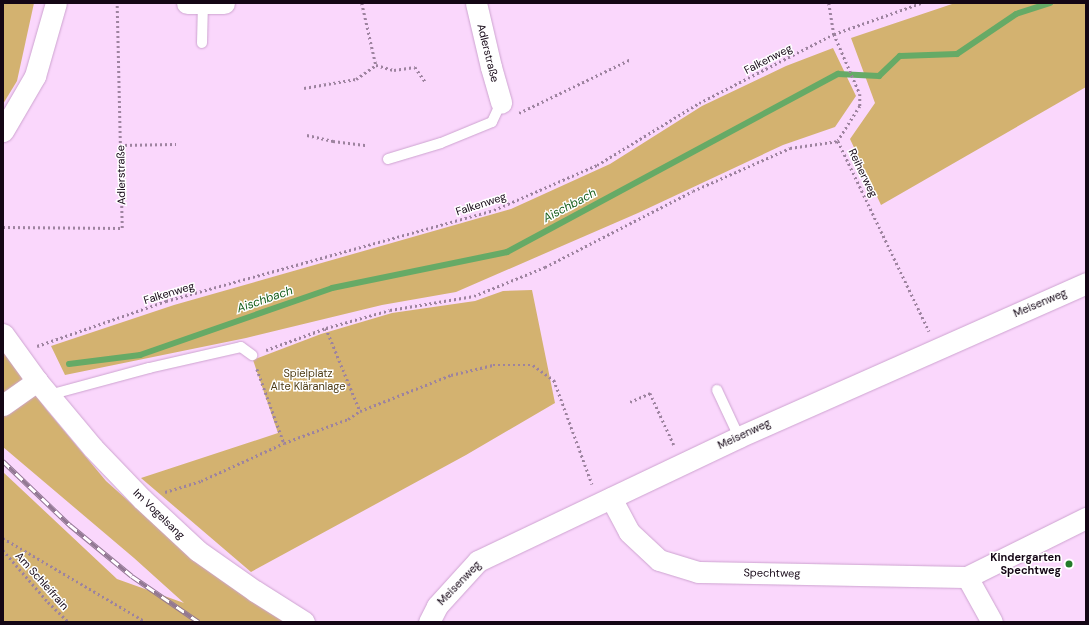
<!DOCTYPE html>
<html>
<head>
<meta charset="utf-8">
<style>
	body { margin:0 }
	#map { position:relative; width:1089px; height:625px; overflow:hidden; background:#fad7fc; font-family:"DM Sans",sans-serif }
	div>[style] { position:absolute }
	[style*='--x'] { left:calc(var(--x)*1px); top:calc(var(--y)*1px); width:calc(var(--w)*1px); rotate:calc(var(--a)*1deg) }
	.green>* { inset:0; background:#d3b270 }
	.stream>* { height:6px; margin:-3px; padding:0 3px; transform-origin:3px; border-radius:3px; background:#6a6 }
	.path>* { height:2.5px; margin-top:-1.25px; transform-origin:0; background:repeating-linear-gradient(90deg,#9d839f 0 2px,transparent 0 5px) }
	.roads { filter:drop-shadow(0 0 1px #cda3d0) drop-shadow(0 0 1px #cda3d0) }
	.service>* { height:10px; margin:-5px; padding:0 5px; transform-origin:5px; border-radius:5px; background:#fff }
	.minor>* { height:21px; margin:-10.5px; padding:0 10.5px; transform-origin:10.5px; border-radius:10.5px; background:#fff }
	.rail>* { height:4.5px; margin-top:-2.25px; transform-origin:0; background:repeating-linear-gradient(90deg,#fff 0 9px,#927893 0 18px); box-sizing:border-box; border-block:1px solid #927893 }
	.dots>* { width:11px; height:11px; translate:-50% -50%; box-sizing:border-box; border:2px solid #fff; border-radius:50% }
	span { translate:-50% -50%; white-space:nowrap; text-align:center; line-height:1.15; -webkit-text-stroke:3px #fff; paint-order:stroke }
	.street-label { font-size:11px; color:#140615 }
	.park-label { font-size:11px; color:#4e3c15 }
	.poi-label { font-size:11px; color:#140615; font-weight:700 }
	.right { translate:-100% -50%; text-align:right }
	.water-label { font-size:12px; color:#19601e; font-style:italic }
	.frame { position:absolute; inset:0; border:4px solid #140615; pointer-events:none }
</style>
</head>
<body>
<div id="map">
	<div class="green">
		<div style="clip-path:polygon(3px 3px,34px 3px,17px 81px,3px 104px)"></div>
		<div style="clip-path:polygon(955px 3px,1086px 3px,1086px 87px,881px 205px,850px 139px,875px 103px,851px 38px)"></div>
		<div style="clip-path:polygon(833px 48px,856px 96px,835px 127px,783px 145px,638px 213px,456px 292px,382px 305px,246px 338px,65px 375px,51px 346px,174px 305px,511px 209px,610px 164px,702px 106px,786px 66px)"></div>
		<div style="clip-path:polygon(532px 290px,555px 403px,466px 455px,251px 572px,141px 478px,278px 433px,253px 360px,321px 334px,392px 313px,475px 301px,503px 291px)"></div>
		<div style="clip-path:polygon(3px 351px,46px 409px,106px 481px,171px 539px,221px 580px,286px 622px,3px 622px,3px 472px,117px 579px,184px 603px,134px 558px,3px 447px)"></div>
	</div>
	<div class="stream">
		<div style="--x:69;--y:364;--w:72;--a:-7.2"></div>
		<div style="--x:140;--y:355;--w:203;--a:-19.2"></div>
		<div style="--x:332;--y:288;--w:179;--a:-11.6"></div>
		<div style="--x:507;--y:252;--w:376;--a:-28.3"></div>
		<div style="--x:838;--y:74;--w:41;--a:2.8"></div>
		<div style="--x:879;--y:76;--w:29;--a:-44"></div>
		<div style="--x:900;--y:56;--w:57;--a:-2"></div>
		<div style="--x:957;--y:54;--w:71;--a:-34.1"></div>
		<div style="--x:1016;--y:14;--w:36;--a:-18"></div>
	</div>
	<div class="path">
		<div style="--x:362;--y:3;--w:64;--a:77.3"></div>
		<div style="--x:376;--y:65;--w:19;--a:16"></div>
		<div style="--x:394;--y:70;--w:21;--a:-8"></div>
		<div style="--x:415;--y:67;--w:19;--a:55"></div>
		<div style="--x:829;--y:3;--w:31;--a:81"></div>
		<div style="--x:834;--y:34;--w:65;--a:66.6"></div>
		<div style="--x:860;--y:94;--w:12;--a:90"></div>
		<div style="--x:860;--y:106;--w:41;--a:122.2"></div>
		<div style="--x:838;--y:141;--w:211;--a:64.4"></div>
		<div style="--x:304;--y:88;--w:53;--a:-9.8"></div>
		<div style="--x:356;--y:79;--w:24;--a:-35"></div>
		<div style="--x:519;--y:113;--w:124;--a:-25.7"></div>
		<div style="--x:307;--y:135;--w:27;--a:13"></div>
		<div style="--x:333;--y:141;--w:34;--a:7"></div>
		<div style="--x:120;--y:145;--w:56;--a:-1"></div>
		<div style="--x:3;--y:227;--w:119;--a:0.5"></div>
		<div style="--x:122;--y:228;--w:225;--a:-91.3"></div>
		<div style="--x:326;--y:328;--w:90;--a:67.7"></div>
		<div style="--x:37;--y:346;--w:137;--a:-19.2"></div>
		<div style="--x:166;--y:301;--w:340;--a:-15.5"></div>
		<div style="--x:494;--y:210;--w:112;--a:-23.6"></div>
		<div style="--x:597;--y:165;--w:119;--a:-31.3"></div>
		<div style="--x:699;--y:103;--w:152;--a:-27.1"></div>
		<div style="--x:834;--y:34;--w:92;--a:-19.6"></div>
		<div style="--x:266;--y:350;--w:64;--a:-20.1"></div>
		<div style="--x:326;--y:328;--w:66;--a:-15.7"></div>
		<div style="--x:390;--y:310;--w:85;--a:-9.5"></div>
		<div style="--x:474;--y:296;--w:77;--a:-22.2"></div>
		<div style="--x:545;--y:267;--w:166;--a:-27.2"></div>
		<div style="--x:693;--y:191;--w:106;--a:-23.9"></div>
		<div style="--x:790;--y:148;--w:49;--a:-8.3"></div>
		<div style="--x:257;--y:369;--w:79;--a:70"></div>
		<div style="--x:630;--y:402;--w:22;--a:-24"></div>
		<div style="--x:650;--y:393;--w:57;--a:65.2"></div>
		<div style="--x:165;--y:492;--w:38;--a:-17"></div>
		<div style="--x:201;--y:481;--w:91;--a:-24.6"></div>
		<div style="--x:284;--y:443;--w:68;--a:-20.6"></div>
		<div style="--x:348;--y:419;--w:14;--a:-34"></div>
		<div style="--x:360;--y:411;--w:98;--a:-21.6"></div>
		<div style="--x:451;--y:375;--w:43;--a:-13.4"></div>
		<div style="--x:493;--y:365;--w:40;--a:0"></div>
		<div style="--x:533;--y:365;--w:26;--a:36"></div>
		<div style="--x:554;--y:380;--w:111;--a:69.9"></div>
		<div style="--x:3;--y:538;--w:166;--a:30.4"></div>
		<div style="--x:3;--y:550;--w:69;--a:49.1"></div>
		<div style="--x:48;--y:602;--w:29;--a:44"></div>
	</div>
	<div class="roads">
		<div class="service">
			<div style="--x:202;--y:43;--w:40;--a:-88.6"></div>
			<div style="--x:388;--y:159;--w:55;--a:-16.8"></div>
			<div style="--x:441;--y:143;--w:55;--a:-22.4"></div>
			<div style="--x:492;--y:122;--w:21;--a:-65"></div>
			<div style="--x:717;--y:390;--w:52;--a:64.9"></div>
			<div style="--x:49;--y:395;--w:104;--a:-15.1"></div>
			<div style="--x:149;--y:368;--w:94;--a:-12.9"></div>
			<div style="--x:241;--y:347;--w:14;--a:36"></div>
		</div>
		<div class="minor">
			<div style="--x:187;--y:3;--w:37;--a:0"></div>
			<div style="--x:476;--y:3;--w:66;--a:76.8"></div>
			<div style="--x:491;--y:67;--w:37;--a:74"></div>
			<div style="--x:3;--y:131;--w:64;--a:-59.8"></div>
			<div style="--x:35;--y:76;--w:76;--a:-74"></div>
			<div style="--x:3;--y:334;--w:58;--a:54.1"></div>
			<div style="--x:37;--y:381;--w:87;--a:50.1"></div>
			<div style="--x:93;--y:448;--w:71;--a:46.1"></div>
			<div style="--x:142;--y:499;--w:76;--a:42.9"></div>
			<div style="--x:198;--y:551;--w:70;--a:35.1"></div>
			<div style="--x:255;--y:591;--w:58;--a:32.3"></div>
			<div style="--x:3;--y:405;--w:42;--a:-35.2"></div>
			<div style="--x:611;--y:498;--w:38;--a:62"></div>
			<div style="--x:629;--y:532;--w:41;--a:43"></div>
			<div style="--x:659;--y:560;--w:41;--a:17.1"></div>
			<div style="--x:698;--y:572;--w:269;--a:1.1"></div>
			<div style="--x:967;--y:577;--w:133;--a:-26.4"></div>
			<div style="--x:967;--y:577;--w:51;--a:60.9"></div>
			<div style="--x:429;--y:622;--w:18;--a:-63"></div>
			<div style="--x:437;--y:606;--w:61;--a:-47.7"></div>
			<div style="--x:478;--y:561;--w:289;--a:-25.4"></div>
			<div style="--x:739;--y:437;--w:380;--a:-23.9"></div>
		</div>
	</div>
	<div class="rail">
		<div style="--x:3;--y:461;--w:93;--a:43.7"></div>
		<div style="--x:70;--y:525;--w:80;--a:39.4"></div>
		<div style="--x:132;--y:576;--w:81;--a:34.5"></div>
	</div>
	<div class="dots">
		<div style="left:1069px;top:564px;background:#227b29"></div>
	</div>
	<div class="street-label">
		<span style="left:488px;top:53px;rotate:76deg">Adlerstraße</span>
		<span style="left:768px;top:59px;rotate:-27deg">Falkenweg</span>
		<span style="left:863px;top:173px;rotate:64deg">Reiherweg</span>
		<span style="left:121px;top:175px;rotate:-91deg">Adlerstraße</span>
		<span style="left:481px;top:204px;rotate:-18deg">Falkenweg</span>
		<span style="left:169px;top:293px;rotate:-17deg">Falkenweg</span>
		<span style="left:1040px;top:303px;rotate:-23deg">Meisenweg</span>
		<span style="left:744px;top:434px;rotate:-25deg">Meisenweg</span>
		<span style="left:159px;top:514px;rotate:44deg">Im Vogelsang</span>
		<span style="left:772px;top:573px;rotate:1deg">Spechtweg</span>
		<span style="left:42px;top:581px;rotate:48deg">Am Schleifrain</span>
		<span style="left:459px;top:583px;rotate:-46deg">Meisenweg</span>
	</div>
	<div class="park-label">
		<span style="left:308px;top:380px">Spielplatz<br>Alte Kläranlage</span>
	</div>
	<div class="poi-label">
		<span class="right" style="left:1061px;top:564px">Kindergarten<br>Spechtweg</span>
	</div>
	<div class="water-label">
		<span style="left:570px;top:206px;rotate:-28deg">Aischbach</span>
		<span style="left:265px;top:300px;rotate:-19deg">Aischbach</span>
	</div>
	<div class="frame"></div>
</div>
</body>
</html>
